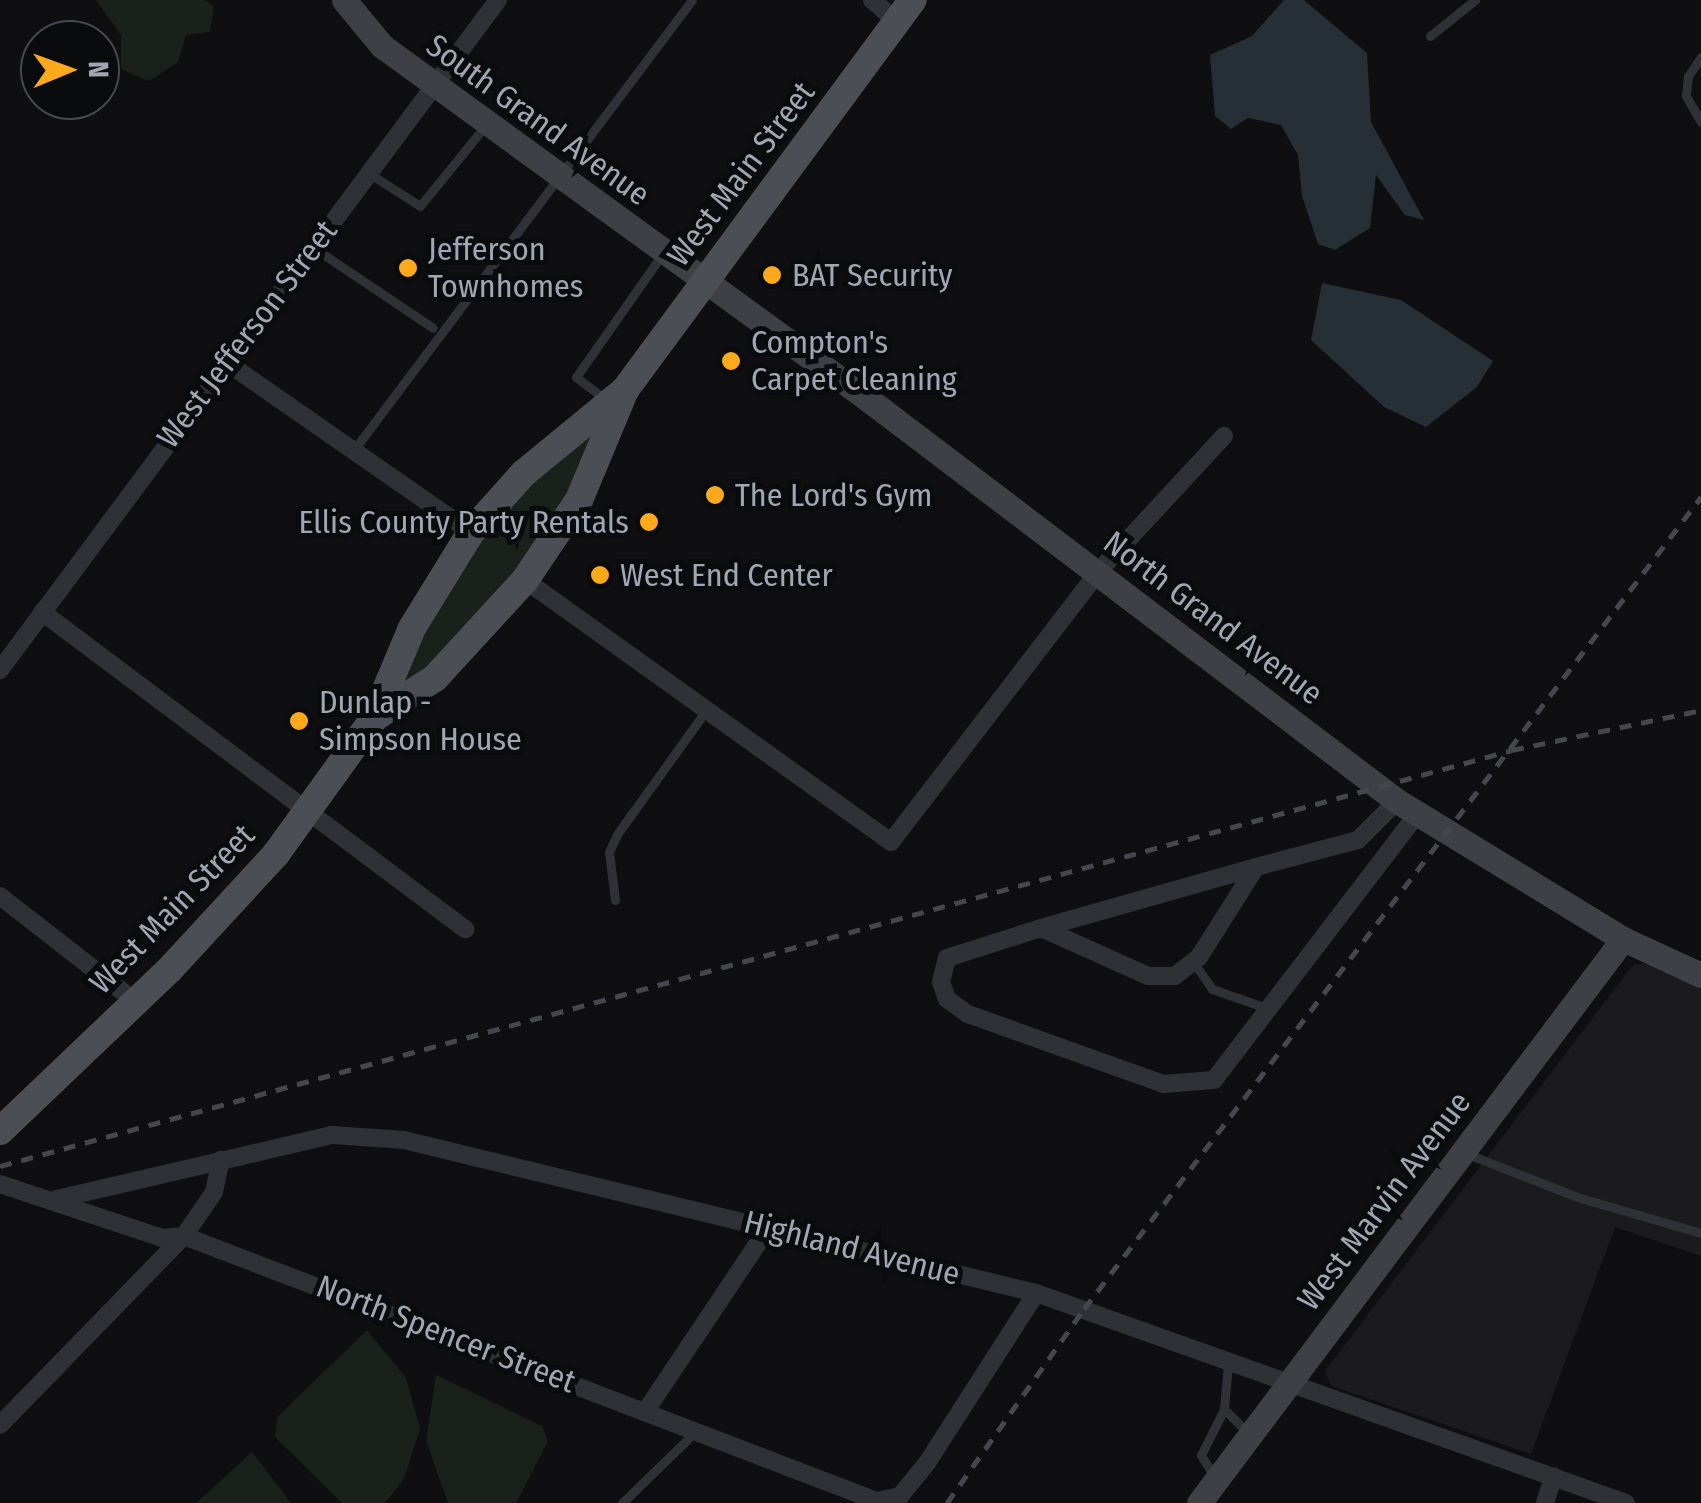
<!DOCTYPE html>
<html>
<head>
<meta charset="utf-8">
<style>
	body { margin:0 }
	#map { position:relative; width:1701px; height:1503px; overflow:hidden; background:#0f0f11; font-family:"Fira Sans Condensed",sans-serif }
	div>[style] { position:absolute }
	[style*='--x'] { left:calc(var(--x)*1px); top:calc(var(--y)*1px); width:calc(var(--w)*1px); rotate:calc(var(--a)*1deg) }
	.built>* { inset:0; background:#1b1b1e }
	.green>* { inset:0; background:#1a211a }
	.water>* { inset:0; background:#252f35 }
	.lane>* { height:9px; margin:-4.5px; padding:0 4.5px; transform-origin:4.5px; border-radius:4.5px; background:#303136 }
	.street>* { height:18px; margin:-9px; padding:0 9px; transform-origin:9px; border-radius:9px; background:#303136 }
	.secondary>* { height:25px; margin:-12.5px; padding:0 12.5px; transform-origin:12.5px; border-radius:12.5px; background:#3e4046 }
	.primary>* { height:28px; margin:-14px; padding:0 14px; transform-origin:14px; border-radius:14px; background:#4c4e55 }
	.rail>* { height:5px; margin-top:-2.5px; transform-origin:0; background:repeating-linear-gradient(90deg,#45474d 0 12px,transparent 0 22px) }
	.dots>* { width:28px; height:28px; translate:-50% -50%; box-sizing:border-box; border:5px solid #0a0b0c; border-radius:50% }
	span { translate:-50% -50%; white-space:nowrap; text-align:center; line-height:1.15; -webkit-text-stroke:10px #0a0b0c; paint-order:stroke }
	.street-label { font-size:32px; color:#a0a6b3 }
	.poi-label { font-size:32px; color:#a0a6b3 }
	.left { translate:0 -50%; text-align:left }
	.right { translate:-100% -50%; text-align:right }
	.north { position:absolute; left:20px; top:20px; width:100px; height:100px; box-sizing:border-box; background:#0a0b0c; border:2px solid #46494f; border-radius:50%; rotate:89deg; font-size:28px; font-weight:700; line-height:40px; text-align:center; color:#a0a6b3 }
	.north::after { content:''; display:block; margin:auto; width:35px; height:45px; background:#fca91c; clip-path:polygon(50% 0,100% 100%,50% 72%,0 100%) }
</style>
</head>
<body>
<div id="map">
	<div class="built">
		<div style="clip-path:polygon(1644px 963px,1701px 984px,1701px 1256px,1615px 1227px,1531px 1454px,1331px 1386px,1325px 1371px,1632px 966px)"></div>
	</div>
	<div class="green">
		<div style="clip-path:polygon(96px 0,205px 0,214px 7px,210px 32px,186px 35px,178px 62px,149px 81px,121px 69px,121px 35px)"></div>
		<div style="clip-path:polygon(604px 416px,551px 528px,478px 622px,400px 692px,420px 634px,504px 505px)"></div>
		<div style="clip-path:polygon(367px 1330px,406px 1378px,420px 1429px,404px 1479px,385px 1503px,342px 1503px,275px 1437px,277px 1417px)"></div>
		<div style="clip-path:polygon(436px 1375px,542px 1426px,548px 1441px,516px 1503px,448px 1503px,426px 1441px)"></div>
		<div style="clip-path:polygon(252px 1452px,291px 1503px,196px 1503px)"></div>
	</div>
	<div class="water">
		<div style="clip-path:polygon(1284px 0,1304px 0,1367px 53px,1371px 122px,1424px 220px,1405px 215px,1376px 175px,1370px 228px,1335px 250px,1318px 244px,1302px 196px,1298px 155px,1281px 125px,1248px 118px,1231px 129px,1215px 116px,1210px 55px,1252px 36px)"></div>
		<div style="clip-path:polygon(1322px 283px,1401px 300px,1493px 361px,1477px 387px,1426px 427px,1384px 407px,1311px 340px)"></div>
	</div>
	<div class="lane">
		<div style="--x:1430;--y:36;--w:58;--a:-38.7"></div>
		<div style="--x:1701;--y:57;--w:23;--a:124"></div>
		<div style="--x:1688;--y:76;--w:20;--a:96"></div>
		<div style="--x:1686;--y:96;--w:30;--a:60"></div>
		<div style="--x:370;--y:174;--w:59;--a:32.6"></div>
		<div style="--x:420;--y:206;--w:103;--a:-50.9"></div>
		<div style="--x:314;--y:248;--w:143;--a:33.9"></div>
		<div style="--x:605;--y:399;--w:36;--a:-143"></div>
		<div style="--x:576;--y:377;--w:151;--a:-54.9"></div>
		<div style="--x:356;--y:447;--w:559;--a:-53.07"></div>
		<div style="--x:615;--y:900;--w:48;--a:-97.1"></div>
		<div style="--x:609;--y:852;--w:21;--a:-65"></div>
		<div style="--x:618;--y:833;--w:149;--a:-54.3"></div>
		<div style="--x:1194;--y:963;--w:32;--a:55"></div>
		<div style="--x:1212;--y:989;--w:60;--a:19.3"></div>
		<div style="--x:1465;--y:1153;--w:120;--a:21.4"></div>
		<div style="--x:1577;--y:1197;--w:129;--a:16.2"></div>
		<div style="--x:1228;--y:1363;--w:46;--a:95"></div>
		<div style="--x:1224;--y:1409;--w:34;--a:45"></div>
		<div style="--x:1214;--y:1476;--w:25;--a:-122"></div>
		<div style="--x:1201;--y:1455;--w:51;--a:-63.4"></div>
		<div style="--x:622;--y:1503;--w:103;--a:-44.2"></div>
	</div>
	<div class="street">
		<div style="--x:872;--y:0;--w:33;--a:41"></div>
		<div style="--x:226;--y:362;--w:298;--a:34.8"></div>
		<div style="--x:525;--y:580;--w:450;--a:35.6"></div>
		<div style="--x:891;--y:842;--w:342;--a:-52.5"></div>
		<div style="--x:1099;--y:571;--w:184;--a:-47.2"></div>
		<div style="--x:42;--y:612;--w:529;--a:36.85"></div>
		<div style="--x:0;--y:670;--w:835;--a:-53.38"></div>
		<div style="--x:1397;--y:801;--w:55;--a:135"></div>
		<div style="--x:1358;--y:840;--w:106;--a:165.2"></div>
		<div style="--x:1256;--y:867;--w:107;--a:122.3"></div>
		<div style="--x:1199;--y:957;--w:31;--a:142"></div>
		<div style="--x:1175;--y:976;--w:27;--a:180"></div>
		<div style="--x:1148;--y:976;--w:117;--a:-155.8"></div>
		<div style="--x:1041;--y:928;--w:99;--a:162.3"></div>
		<div style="--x:947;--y:958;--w:25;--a:104"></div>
		<div style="--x:941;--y:982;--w:18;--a:71"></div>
		<div style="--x:947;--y:999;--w:26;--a:36"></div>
		<div style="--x:968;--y:1014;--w:208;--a:19.7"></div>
		<div style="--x:1164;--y:1084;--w:50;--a:-4.6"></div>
		<div style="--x:1214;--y:1080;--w:336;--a:-52.6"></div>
		<div style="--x:0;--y:896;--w:171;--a:37.9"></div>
		<div style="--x:1041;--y:928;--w:223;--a:-15.8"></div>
		<div style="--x:0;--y:1184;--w:171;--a:18.4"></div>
		<div style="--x:162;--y:1238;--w:22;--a:-5"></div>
		<div style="--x:184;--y:1236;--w:742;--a:20.93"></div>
		<div style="--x:877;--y:1501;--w:24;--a:-12"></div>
		<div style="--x:900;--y:1496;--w:43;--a:-50.7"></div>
		<div style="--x:927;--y:1463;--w:202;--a:-57.3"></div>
		<div style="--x:57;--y:1199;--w:283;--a:-13.1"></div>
		<div style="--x:333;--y:1135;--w:71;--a:4"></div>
		<div style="--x:404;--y:1140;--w:650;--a:13.61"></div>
		<div style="--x:1036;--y:1293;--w:626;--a:19.59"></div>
		<div style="--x:647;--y:1409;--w:218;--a:-56.2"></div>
		<div style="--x:0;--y:1425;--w:264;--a:-45.8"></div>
		<div style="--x:184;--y:1236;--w:53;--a:-55.7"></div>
		<div style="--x:214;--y:1192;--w:33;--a:-78"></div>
		<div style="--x:1545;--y:1503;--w:28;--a:-72"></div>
	</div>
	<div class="secondary">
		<div style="--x:344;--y:0;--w:60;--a:50.4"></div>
		<div style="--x:382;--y:46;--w:597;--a:36.01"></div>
		<div style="--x:865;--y:397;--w:668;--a:37.21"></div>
		<div style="--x:1397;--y:801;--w:265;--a:31.4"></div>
		<div style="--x:1623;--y:939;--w:86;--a:24.8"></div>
		<div style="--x:1199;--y:1503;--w:706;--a:-53.07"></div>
	</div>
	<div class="primary">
		<div style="--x:374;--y:718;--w:73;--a:-33.3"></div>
		<div style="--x:435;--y:678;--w:133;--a:-47.4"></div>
		<div style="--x:525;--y:580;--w:97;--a:-56"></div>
		<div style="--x:579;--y:500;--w:119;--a:-67.3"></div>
		<div style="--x:625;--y:390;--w:485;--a:-53.6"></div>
		<div style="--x:0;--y:1131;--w:235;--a:-43.6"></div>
		<div style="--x:170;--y:969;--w:156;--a:-47.3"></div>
		<div style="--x:276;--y:854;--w:168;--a:-54.2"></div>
		<div style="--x:374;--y:718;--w:98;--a:-67.1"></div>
		<div style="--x:412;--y:628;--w:113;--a:-58.4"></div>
		<div style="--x:471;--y:532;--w:79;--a:-48.1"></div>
		<div style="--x:524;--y:473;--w:131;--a:-39.4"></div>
	</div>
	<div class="rail">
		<div style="--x:0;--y:1166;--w:1568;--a:-15.38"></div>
		<div style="--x:1512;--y:750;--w:193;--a:-11.9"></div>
		<div style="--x:947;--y:1503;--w:237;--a:-54.8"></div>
		<div style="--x:1084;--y:1309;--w:1020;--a:-52.77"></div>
	</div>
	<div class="dots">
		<div style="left:408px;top:268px;background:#fca91c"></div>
		<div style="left:772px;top:275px;background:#fca91c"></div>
		<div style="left:731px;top:361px;background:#fca91c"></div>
		<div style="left:715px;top:495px;background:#fca91c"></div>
		<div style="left:649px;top:522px;background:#fca91c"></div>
		<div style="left:600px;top:575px;background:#fca91c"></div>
		<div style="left:299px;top:721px;background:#fca91c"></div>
	</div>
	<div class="street-label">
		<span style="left:538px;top:120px;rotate:36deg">South Grand Avenue</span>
		<span style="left:741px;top:174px;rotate:-53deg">West Main Street</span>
		<span style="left:247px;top:334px;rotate:-53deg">West Jefferson Street</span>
		<span style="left:1213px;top:618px;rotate:37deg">North Grand Avenue</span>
		<span style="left:172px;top:909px;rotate:-46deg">West Main Street</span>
		<span style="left:1384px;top:1201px;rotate:-53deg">West Marvin Avenue</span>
		<span style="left:852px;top:1248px;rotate:14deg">Highland Avenue</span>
		<span style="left:446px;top:1334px;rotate:21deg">North Spencer Street</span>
	</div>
	<div class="poi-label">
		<span class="left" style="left:428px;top:268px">Jefferson<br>Townhomes</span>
		<span class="left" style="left:792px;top:275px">BAT Security</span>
		<span class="left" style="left:751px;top:361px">Compton's<br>Carpet Cleaning</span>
		<span class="left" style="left:735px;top:495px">The Lord's Gym</span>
		<span class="right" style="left:629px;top:522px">Ellis County Party Rentals</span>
		<span class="left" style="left:620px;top:575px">West End Center</span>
		<span class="left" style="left:319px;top:721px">Dunlap -<br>Simpson House</span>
	</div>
	<div class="north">N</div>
</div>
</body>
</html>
